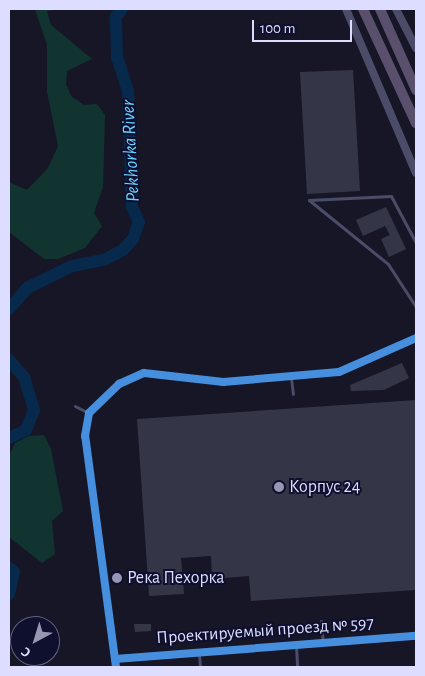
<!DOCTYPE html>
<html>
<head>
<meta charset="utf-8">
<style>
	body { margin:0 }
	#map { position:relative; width:425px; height:676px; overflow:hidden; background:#161627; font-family:"Alegreya Sans",sans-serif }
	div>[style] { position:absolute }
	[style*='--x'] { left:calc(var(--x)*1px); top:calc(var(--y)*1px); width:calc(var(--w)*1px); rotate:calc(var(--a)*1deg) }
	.green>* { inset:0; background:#123430 }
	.river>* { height:12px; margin:-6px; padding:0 6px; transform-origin:6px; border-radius:6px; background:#072a4c }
	.building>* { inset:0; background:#353548 }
	.service>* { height:3px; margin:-1.5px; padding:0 1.5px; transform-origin:1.5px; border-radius:1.5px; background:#4b4d68 }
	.minor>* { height:5.5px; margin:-2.75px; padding:0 2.75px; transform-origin:2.75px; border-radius:2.75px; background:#4b4d68 }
	.tertiary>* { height:8px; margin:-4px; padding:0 4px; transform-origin:4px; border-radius:4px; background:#4b4d68 }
	.trunk>* { height:10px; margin:-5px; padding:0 5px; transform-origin:5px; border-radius:5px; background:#5a506d }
	.cycleway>* { height:8px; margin:-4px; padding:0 4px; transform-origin:4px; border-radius:4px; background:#468fdf }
	.dots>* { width:14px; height:14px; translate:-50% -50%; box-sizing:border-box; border:2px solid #0f0f2e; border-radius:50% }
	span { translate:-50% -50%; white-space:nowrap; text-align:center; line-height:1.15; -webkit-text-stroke:4px #0f0f2e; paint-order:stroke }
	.poi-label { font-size:18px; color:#dcddff }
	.left { translate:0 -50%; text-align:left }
	.street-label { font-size:18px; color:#dcddff }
	.water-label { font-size:19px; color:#6ad1ff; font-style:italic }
	.frame { position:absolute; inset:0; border:10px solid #dcddff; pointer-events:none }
	.north { position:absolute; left:10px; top:616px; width:50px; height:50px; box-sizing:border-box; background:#0f0f2e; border:1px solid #616182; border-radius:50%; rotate:219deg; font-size:14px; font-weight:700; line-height:20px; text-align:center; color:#dcddff }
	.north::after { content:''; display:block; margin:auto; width:18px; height:22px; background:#9797b3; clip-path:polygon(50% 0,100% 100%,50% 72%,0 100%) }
	.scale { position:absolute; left:252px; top:20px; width:100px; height:22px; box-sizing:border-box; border:2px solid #dcddff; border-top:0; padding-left:6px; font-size:15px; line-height:18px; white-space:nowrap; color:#dcddff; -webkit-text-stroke:4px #0f0f2e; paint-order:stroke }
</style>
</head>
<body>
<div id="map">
	<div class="green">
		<div style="clip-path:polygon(35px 9px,65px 9px,47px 11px,51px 25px,92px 59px,67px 71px,66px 85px,72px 97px,84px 105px,97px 104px,105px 115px,103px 187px,94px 213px,102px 226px,85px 248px,58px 259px,44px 259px,9px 232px,9px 182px,27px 190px,48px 168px,58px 146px,47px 92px,47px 45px)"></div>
		<div style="clip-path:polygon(44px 435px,51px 449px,63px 511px,52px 521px,55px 554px,42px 563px,9px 537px,9px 456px,15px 443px,29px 436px)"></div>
	</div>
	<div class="river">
		<div style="--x:9;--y:309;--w:28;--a:-49"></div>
		<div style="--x:27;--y:288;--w:50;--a:-26.1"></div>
		<div style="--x:72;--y:266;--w:33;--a:-11"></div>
		<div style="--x:104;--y:260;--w:21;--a:-28"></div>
		<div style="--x:123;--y:250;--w:15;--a:-48"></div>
		<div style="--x:133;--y:239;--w:18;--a:-71"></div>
		<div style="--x:139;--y:222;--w:17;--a:-115"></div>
		<div style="--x:132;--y:207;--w:116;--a:-92"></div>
		<div style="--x:128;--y:91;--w:35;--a:-108"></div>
		<div style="--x:117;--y:58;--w:42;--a:-91.4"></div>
		<div style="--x:116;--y:16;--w:9;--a:-49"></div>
		<div style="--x:9;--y:360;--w:23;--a:49"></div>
		<div style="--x:24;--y:377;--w:34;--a:73"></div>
		<div style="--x:34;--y:410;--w:22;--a:112"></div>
		<div style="--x:26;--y:430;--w:19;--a:155"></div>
		<div style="--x:9;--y:568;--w:6;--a:39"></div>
		<div style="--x:14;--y:572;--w:23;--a:103"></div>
	</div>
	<div class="building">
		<div style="clip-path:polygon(353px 70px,360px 191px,307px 194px,300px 72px)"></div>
		<div style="clip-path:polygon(386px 207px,406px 249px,389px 257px,381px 239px,390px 235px,385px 226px,363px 236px,356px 220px)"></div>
		<div style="clip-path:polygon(402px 363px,409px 378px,384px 390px,351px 391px,350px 385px)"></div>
		<div style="clip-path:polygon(416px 400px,416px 590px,251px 601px,249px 576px,212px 579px,211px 556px,181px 558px,184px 594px,149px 596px,137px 419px)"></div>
		<div style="clip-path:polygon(134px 624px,151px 624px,151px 631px,135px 632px)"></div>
	</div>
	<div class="service">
		<div style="--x:416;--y:243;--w:53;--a:-118"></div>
		<div style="--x:391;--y:196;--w:82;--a:177.2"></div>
		<div style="--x:309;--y:200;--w:102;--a:39"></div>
		<div style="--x:388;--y:264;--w:51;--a:56.9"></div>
		<div style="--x:291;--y:378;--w:16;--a:83"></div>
		<div style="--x:75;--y:406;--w:16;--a:27"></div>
		<div style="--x:321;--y:621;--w:21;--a:85"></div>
		<div style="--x:296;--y:645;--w:22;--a:87"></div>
		<div style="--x:199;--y:653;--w:14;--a:86"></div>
		<div style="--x:416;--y:667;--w:1;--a:-90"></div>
	</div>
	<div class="minor">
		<div style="--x:115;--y:659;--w:302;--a:-4.4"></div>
		<div style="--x:116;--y:667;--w:233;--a:-97.6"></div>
		<div style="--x:85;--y:436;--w:23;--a:-80"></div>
		<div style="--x:89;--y:413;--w:42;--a:-44"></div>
		<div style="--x:119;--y:384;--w:27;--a:-24"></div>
		<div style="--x:144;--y:373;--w:80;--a:6.5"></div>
		<div style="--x:223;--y:382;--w:116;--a:-4.9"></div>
		<div style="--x:339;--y:372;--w:84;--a:-23.8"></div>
	</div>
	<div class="tertiary">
		<div style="--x:346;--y:9;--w:178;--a:66.9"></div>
		<div style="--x:396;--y:9;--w:44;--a:62.9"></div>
	</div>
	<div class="trunk">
		<div style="--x:363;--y:9;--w:126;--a:65.1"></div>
		<div style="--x:380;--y:9;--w:89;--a:66"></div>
	</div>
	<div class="cycleway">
		<div style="--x:115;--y:659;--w:302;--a:-4.4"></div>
		<div style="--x:116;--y:667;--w:233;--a:-97.6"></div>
		<div style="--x:85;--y:436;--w:23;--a:-80"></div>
		<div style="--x:89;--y:413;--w:42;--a:-44"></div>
		<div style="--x:119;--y:384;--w:27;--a:-24"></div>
		<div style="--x:144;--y:373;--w:80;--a:6.5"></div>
		<div style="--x:223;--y:382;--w:116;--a:-4.9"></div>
		<div style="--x:339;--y:372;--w:84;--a:-23.8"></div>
	</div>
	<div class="dots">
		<div style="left:279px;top:487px;background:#9797b3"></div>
		<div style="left:117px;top:578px;background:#9797b3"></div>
	</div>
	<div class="poi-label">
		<span class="left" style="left:289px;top:487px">Корпус 24</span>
		<span class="left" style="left:127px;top:578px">Река Пехорка</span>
	</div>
	<div class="street-label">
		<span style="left:265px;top:631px;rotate:-4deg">Проектируемый проезд № 597</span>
	</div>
	<div class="water-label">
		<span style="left:131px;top:151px;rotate:-93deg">Pekhorka River</span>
	</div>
	<div class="frame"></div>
	<div class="north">С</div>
	<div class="scale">100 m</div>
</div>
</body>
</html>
